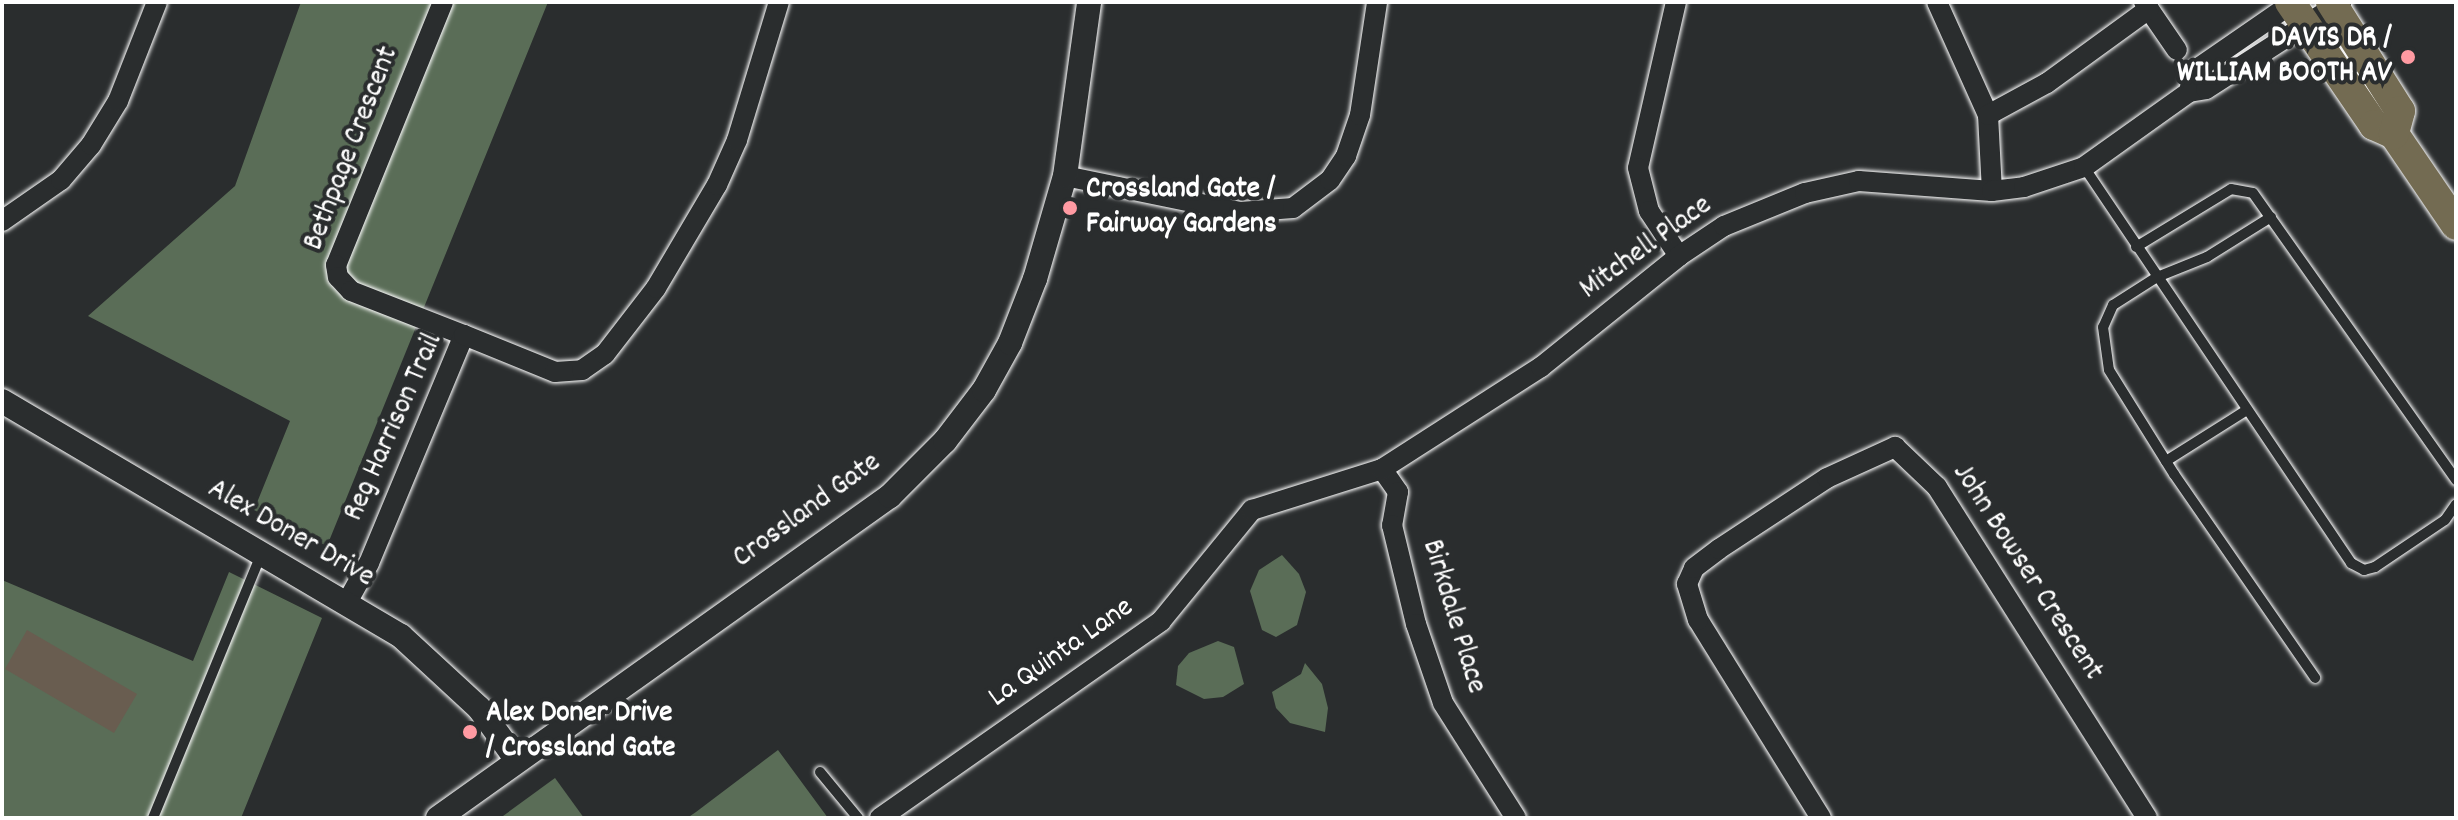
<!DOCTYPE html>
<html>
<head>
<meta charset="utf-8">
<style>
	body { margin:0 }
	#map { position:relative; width:2458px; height:820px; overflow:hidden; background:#2a2d2e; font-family:Dekko,sans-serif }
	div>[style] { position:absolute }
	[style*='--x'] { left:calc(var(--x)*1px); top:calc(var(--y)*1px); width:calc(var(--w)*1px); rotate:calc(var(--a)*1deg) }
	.green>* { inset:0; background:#5a6d57 }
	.building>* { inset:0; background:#695d50 }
	.roads { filter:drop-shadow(0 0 2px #fff) drop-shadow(0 0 2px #fff) }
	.service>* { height:10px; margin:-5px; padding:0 5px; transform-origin:5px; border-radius:5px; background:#2a2d2e }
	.minor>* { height:20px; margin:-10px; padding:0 10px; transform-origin:10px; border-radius:10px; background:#2a2d2e }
	.tertiary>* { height:24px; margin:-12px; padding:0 12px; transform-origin:12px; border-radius:12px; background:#2a2d2e }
	.primary>* { height:30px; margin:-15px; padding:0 15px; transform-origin:15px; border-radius:15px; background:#736b52 }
	.dots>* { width:22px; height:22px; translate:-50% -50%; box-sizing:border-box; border:4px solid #2a2d2e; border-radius:50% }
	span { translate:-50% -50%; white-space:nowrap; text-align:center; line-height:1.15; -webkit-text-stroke:8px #2a2d2e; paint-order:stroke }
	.poi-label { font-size:30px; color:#fff; font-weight:700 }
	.right { translate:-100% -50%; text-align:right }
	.left { translate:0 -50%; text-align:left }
	.street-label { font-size:30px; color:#fff }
	.frame { position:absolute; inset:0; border:4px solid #fff; pointer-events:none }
</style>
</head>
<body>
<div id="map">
	<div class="green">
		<div style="clip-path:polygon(301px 2px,548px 2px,327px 546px,254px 510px,290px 421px,88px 316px,235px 186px)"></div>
		<div style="clip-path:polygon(1282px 555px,1299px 574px,1306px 592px,1297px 625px,1276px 637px,1262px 630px,1250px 591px,1259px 570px)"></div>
		<div style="clip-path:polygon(229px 572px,322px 618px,241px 818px,2px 818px,2px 580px,193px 661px)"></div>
		<div style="clip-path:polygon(1218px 641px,1234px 647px,1244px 684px,1223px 697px,1204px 699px,1176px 685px,1178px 666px,1189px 653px)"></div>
		<div style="clip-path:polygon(1305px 663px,1322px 684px,1328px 708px,1325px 732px,1290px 723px,1276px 708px,1272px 692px,1301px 674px)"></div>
		<div style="clip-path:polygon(778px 750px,828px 818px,687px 818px,696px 812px)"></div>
		<div style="clip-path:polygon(555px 778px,584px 818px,503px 816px)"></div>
	</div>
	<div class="building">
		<div style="clip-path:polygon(27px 630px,137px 694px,114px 733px,5px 669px)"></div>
	</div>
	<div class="roads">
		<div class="service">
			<div style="--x:2084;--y:167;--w:478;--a:56"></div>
			<div style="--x:2351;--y:563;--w:15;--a:28"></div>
			<div style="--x:2364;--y:570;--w:11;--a:-15"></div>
			<div style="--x:2375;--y:567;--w:84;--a:-33.9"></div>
			<div style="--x:2445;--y:520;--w:19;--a:-55"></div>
			<div style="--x:2271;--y:217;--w:75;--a:148"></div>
			<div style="--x:2207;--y:257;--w:54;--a:158.2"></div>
			<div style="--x:2157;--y:277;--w:52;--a:147.5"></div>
			<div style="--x:2113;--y:305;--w:24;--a:114"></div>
			<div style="--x:2103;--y:327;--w:43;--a:82.1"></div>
			<div style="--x:2109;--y:370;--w:123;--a:58"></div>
			<div style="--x:2174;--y:474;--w:248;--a:55.3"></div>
			<div style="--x:2136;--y:247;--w:111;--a:-31.4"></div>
			<div style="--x:2231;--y:189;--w:22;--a:10"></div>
			<div style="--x:2253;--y:193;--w:352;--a:54.7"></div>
			<div style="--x:2166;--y:461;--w:96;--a:-32.2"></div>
			<div style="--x:820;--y:772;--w:60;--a:50.4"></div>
			<div style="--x:153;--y:818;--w:284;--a:-67.7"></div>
		</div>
		<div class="minor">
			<div style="--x:443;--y:2;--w:284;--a:112.1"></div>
			<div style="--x:336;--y:265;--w:12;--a:81"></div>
			<div style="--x:338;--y:277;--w:19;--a:47"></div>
			<div style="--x:351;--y:291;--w:121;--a:21.3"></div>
			<div style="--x:1676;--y:2;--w:170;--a:102.9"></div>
			<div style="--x:1638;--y:168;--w:44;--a:75.7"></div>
			<div style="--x:1649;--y:211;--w:54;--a:56.3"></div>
			<div style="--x:1937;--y:2;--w:124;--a:65.7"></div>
			<div style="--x:1988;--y:115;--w:76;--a:87"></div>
			<div style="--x:2144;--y:2;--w:58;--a:55.5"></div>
			<div style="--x:2189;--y:92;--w:22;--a:-77"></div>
			<div style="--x:2194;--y:71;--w:121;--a:-34.6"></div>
			<div style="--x:1988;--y:115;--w:67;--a:-28.5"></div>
			<div style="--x:2047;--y:83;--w:126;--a:-36"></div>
			<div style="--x:1065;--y:176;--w:179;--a:11.6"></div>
			<div style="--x:1240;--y:212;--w:53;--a:-4.3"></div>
			<div style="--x:1293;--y:208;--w:46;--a:-37.1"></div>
			<div style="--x:1330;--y:180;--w:29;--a:-56"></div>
			<div style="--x:1346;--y:156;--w:43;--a:-71.1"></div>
			<div style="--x:1360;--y:115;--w:114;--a:-81.4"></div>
			<div style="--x:2;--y:221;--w:72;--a:-34.8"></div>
			<div style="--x:61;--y:180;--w:46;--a:-49.4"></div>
			<div style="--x:91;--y:145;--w:52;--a:-58.5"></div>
			<div style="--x:118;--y:101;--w:106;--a:-68.5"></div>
			<div style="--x:1382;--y:469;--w:28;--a:55"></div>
			<div style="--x:1398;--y:492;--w:34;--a:100"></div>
			<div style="--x:1392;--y:525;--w:102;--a:76.4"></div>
			<div style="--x:1416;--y:624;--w:83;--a:71.1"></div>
			<div style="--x:1443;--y:703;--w:136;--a:57.6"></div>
			<div style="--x:346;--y:604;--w:47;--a:-60.7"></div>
			<div style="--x:369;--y:563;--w:247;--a:-67.4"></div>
			<div style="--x:464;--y:335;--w:98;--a:22.1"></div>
			<div style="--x:555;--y:372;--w:27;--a:-4"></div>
			<div style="--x:582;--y:370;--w:28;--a:-35"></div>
			<div style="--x:605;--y:354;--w:83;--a:-52.3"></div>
			<div style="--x:656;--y:288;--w:120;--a:-59.4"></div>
			<div style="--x:717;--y:185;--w:49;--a:-66"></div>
			<div style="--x:737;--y:140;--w:144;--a:-73.1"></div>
			<div style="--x:880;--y:818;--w:343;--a:-35"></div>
			<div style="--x:1161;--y:621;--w:144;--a:-50.7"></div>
			<div style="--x:1252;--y:510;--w:136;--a:-17.5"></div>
			<div style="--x:1382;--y:469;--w:189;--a:-32.7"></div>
			<div style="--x:1541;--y:367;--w:177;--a:-38.8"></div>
			<div style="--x:1679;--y:256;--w:54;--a:-33.7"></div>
			<div style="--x:1724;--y:226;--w:87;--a:-22.2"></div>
			<div style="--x:1805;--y:193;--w:55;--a:-12.5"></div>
			<div style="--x:1859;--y:181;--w:133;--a:4.3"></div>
			<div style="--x:1992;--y:191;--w:32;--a:-7"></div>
			<div style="--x:2024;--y:187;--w:63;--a:-18.4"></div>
			<div style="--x:2084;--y:167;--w:129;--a:-35.5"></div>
			<div style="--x:2189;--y:92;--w:17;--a:-10"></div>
			<div style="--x:2206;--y:89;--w:161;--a:-32.8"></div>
			<div style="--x:1821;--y:818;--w:233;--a:-121.8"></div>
			<div style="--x:1698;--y:620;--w:38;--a:-107"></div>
			<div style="--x:1687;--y:584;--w:17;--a:-66"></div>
			<div style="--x:1694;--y:568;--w:31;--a:-37"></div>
			<div style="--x:1719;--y:549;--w:129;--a:-33.3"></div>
			<div style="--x:1827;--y:478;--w:75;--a:-24.5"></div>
			<div style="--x:1895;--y:447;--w:58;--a:43.6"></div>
			<div style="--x:1937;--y:487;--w:392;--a:57.6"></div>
		</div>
		<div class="tertiary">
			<div style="--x:2;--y:401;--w:463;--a:30.5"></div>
			<div style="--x:401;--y:636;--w:106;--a:42.7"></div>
			<div style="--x:479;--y:708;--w:63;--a:54"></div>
			<div style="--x:438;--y:818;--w:555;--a:-35.47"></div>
			<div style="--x:890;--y:496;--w:78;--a:-45"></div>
			<div style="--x:945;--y:441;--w:64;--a:-52.6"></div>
			<div style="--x:984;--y:390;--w:54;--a:-61"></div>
			<div style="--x:1010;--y:343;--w:69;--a:-68.7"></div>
			<div style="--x:1035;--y:279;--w:107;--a:-73.8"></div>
			<div style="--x:1065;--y:176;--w:176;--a:-82.1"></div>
		</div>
		<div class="primary">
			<div style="--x:2290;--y:2;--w:149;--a:55.7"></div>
			<div style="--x:2374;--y:125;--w:22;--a:24"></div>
			<div style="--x:2394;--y:134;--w:110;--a:55.7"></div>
			<div style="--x:2331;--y:2;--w:129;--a:57.7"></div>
			<div style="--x:2400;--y:111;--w:24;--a:105"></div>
		</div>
	</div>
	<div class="dots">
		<div style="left:2408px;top:57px;background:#ff9aa2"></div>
		<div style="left:1070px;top:208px;background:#ff9aa2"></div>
		<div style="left:470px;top:732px;background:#ff9aa2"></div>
	</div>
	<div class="poi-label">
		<span class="right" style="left:2392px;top:57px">DAVIS DR /<br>WILLIAM BOOTH AV</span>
		<span class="left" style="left:1086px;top:208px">Crossland Gate /<br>Fairway Gardens</span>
		<span class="left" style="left:486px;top:732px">Alex Doner Drive<br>/ Crossland Gate</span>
	</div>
	<div class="street-label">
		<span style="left:353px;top:149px;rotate:-69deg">Bethpage Crescent</span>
		<span style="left:1647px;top:249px;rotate:-36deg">Mitchell Place</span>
		<span style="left:395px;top:428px;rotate:-66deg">Reg Harrison Trail</span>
		<span style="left:808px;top:512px;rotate:-36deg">Crossland Gate</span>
		<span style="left:290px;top:535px;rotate:30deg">Alex Doner Drive</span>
		<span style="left:2026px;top:573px;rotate:57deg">John Bowser Crescent</span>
		<span style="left:1452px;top:617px;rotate:73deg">Birkdale Place</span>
		<span style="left:1062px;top:654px;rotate:-35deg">La Quinta Lane</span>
	</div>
	<div class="frame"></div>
</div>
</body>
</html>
